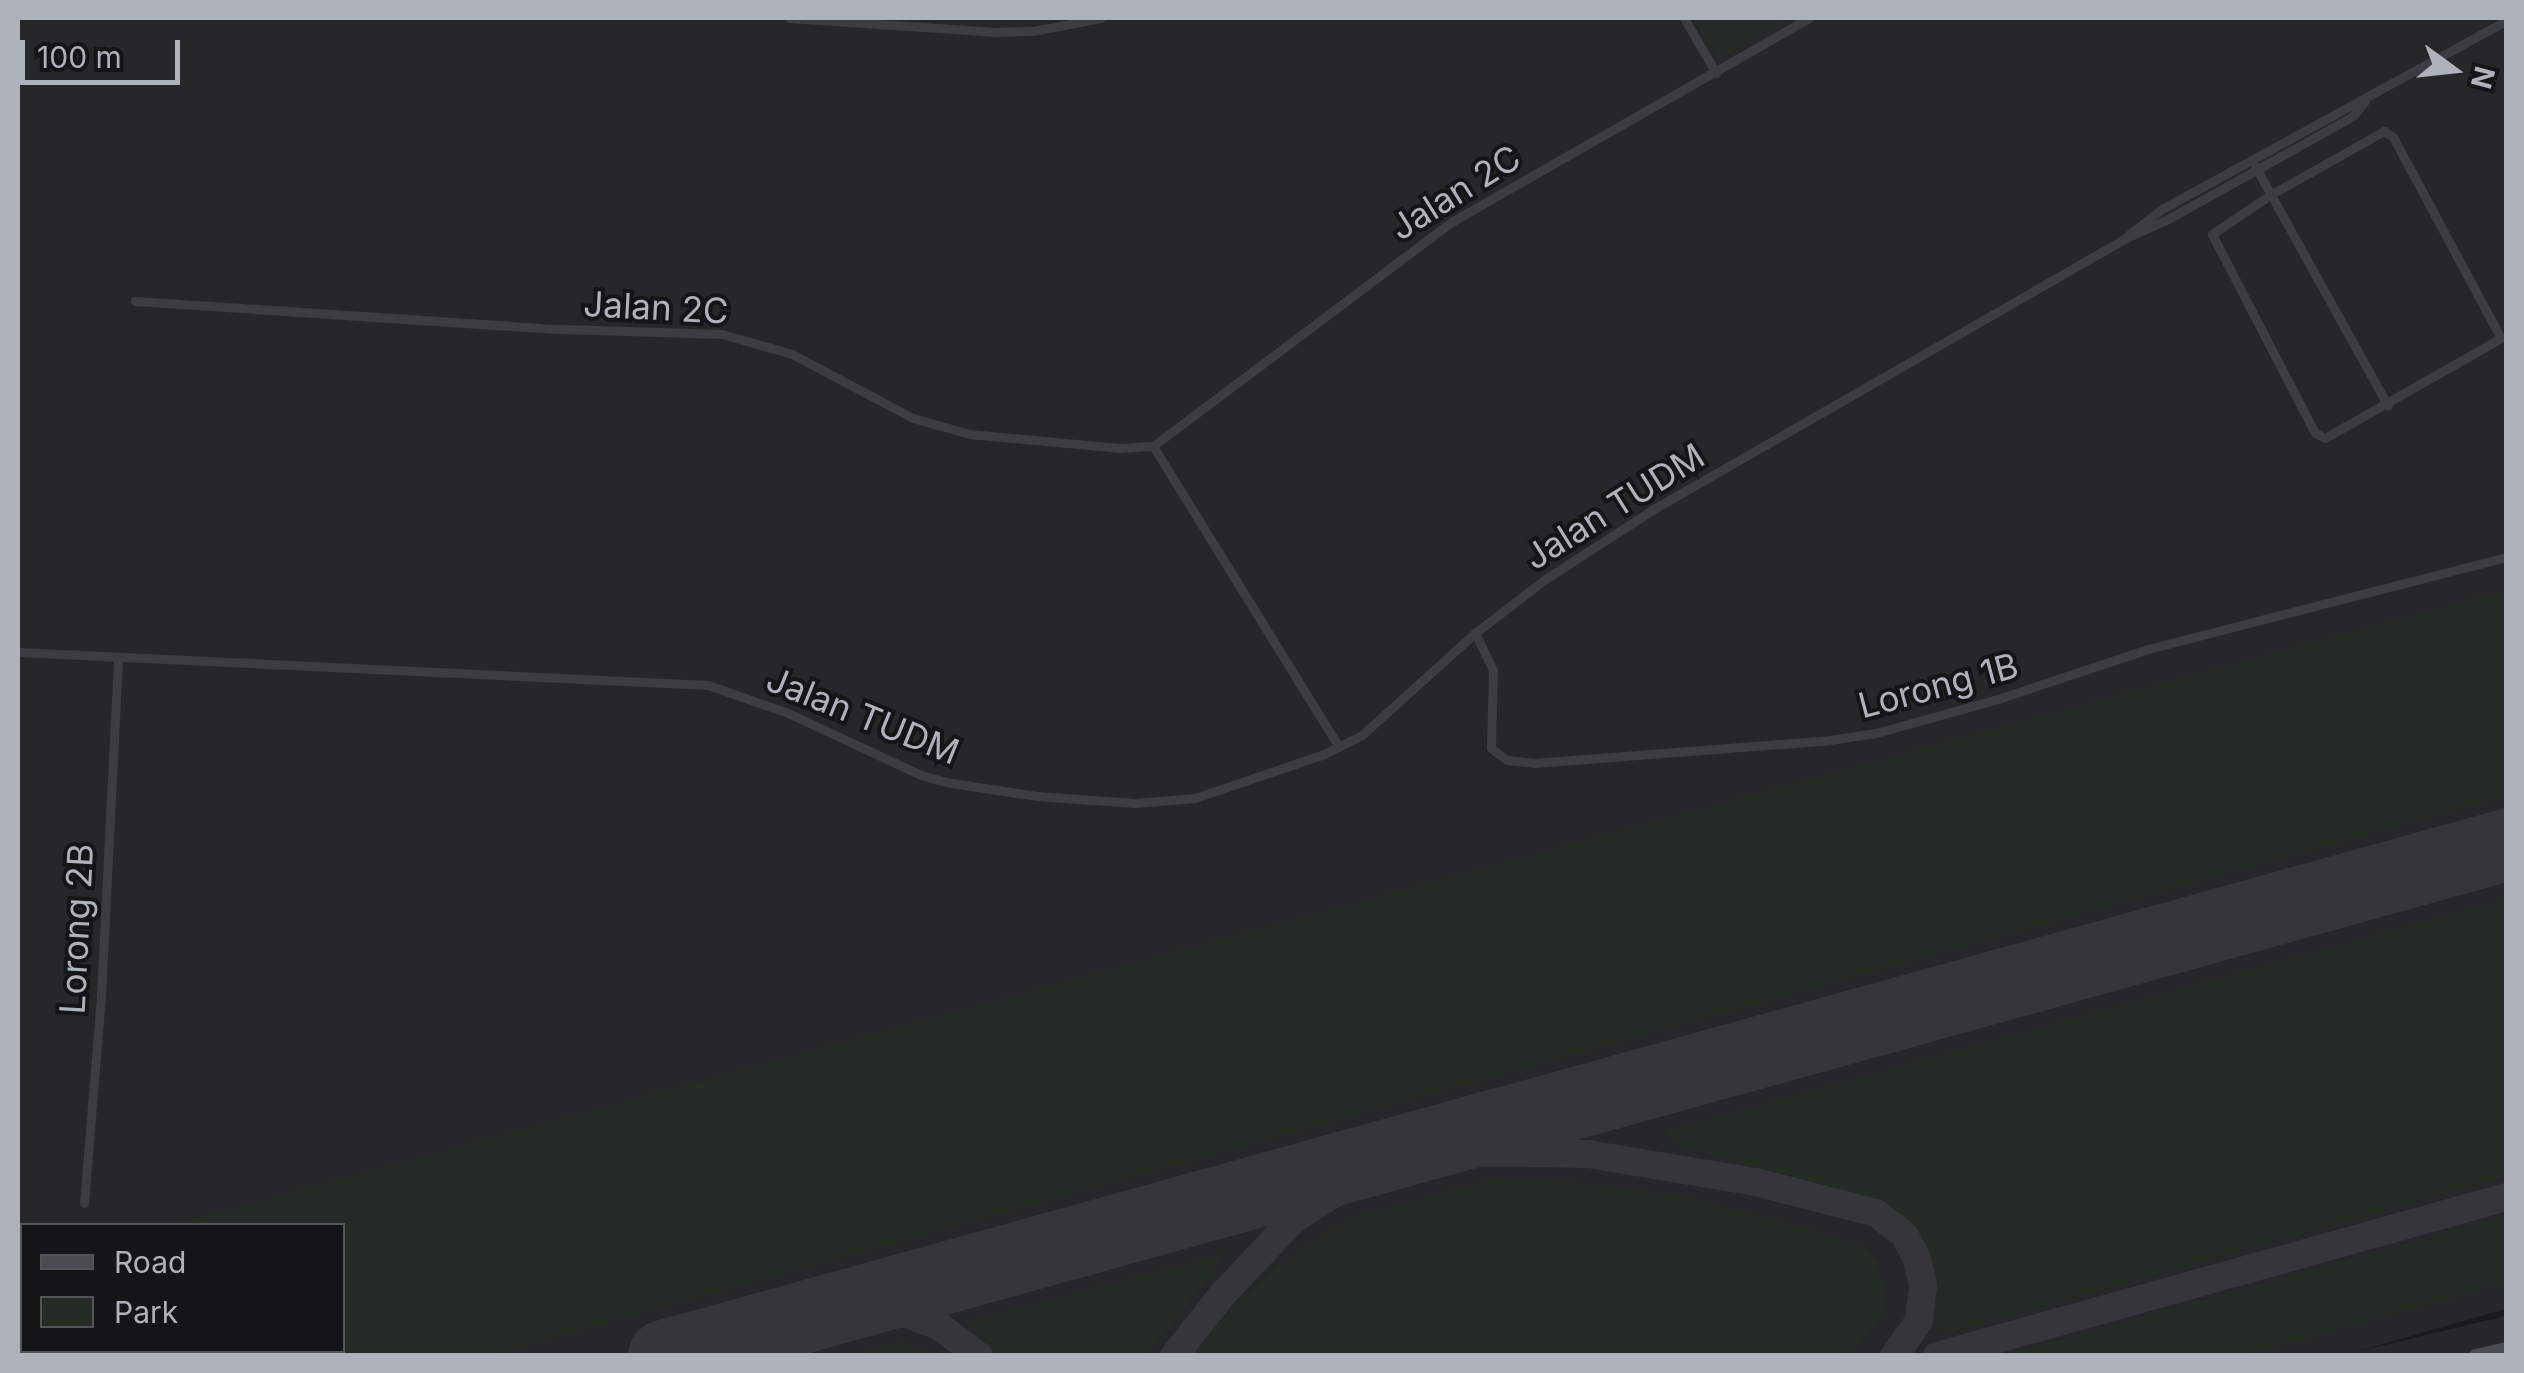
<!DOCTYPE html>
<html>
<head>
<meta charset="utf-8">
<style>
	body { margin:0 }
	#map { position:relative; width:2524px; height:1373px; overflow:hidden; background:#1a1a1c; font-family:Inter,sans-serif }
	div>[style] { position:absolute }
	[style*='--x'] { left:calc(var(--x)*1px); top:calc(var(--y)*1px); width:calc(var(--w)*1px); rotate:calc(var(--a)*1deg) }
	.built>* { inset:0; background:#262729 }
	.green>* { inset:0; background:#252c25 }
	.taxiway>* { height:28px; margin:-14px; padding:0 14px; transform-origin:14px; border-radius:14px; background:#36363a }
	.runway>* { height:72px; margin:-36px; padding:0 36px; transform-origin:36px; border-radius:36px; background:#36363a }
	.street>* { height:9px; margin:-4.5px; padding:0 4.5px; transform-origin:4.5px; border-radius:4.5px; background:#3c3d41 }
	.secondary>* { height:14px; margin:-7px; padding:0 7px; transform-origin:7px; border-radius:7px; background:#4a4c51 }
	span { translate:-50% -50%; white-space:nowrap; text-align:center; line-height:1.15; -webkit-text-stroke:8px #151517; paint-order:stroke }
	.street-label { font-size:35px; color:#aeb2ba }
	.frame { position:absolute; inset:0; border:20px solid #aeb2ba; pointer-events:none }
	.legend { position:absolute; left:20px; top:1223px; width:325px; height:130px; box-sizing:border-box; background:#151517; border:2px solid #525458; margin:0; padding:12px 18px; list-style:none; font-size:30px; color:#aeb2ba }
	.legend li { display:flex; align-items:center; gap:20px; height:50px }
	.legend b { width:50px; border:2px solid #525458 }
	.north { position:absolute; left:2404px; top:20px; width:100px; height:100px; -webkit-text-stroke:8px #151517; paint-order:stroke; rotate:105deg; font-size:28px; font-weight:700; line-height:40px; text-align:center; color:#aeb2ba }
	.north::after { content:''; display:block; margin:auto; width:35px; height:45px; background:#aeb2ba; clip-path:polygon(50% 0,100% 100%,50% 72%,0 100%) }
	.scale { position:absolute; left:20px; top:40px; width:160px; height:45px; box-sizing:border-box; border:5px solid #aeb2ba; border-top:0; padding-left:12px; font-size:30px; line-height:35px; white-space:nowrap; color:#aeb2ba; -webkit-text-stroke:8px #151517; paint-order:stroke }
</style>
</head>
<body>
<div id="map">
	<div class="built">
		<div style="clip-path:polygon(evenodd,18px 18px,2506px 18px,2506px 1309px,2355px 1352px,2506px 1316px,2506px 1349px,2476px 1356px,18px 1355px,18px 18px,22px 1226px,342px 1226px,342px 1350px,22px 1350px,22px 1226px)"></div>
	</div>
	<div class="green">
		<div style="clip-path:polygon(1691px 18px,1789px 18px,1718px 60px)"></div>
		<div style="clip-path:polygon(2506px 590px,2506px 796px,490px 1355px,18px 1355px,18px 1267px,22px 1266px,22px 1350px,342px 1350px,342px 1226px,171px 1225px)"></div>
		<div style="clip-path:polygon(2506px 899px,2506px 1176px,1948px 1333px,1931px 1324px,1932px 1267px,1920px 1238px,1881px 1200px,1674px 1144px,1666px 1131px)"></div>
		<div style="clip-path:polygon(1493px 1179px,1584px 1183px,1679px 1195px,1855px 1242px,1878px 1262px,1886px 1308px,1875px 1328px,1857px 1347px,1837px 1355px,1193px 1355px,1232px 1307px,1277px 1267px,1349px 1218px)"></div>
		<div style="clip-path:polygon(2506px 1216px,2506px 1283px,2244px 1355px,2006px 1355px)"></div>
		<div style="clip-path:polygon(1228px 1253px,1146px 1355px,998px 1355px,965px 1322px)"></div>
		<div style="clip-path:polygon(901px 1341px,941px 1355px,849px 1355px,850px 1355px)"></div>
	</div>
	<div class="taxiway">
		<div style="--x:2505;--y:845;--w:1;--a:0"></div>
		<div style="--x:1332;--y:1171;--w:136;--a:-8"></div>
		<div style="--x:1467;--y:1152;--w:121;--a:0.9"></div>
		<div style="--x:1588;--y:1154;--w:170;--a:9.5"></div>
		<div style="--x:1756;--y:1182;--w:124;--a:14.5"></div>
		<div style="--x:1876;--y:1213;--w:37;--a:38"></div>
		<div style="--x:1905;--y:1236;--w:26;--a:62"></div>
		<div style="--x:1917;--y:1259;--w:28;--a:77"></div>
		<div style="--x:1923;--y:1286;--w:35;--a:97"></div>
		<div style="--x:1919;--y:1321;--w:43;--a:125.5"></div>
		<div style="--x:812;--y:1315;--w:43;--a:-10.8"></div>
		<div style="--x:854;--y:1307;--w:47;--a:6.1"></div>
		<div style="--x:901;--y:1312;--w:40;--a:20.2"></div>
		<div style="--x:939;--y:1326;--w:50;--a:36.9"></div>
		<div style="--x:1174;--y:1356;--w:79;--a:-51.7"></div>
		<div style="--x:1223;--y:1294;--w:102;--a:-46.6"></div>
		<div style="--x:1293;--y:1220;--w:89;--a:-32.6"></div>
		<div style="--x:1937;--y:1356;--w:591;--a:-15.61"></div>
	</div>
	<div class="runway">
		<div style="--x:664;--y:1356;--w:1912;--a:-15.5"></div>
	</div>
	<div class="street">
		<div style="--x:790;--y:18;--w:207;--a:3.9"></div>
		<div style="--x:997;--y:32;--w:36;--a:-2"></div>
		<div style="--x:1033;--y:31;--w:69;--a:-10.8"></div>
		<div style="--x:1684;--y:18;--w:64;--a:59.8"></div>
		<div style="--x:2384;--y:131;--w:11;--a:34"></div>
		<div style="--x:2393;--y:137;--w:228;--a:61.8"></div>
		<div style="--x:2501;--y:338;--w:202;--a:150.4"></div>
		<div style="--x:2325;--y:438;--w:11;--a:-153"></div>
		<div style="--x:2315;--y:433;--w:224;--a:-117.4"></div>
		<div style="--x:2212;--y:234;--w:70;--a:-33.9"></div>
		<div style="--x:2270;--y:195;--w:131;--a:-29.3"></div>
		<div style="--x:2255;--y:166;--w:274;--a:61"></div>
		<div style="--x:2127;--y:236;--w:44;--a:-37.6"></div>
		<div style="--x:2162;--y:209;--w:392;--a:-28.7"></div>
		<div style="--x:135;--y:301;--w:428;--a:3.8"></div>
		<div style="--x:562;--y:329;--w:160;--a:1.8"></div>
		<div style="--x:722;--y:334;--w:73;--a:15.9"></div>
		<div style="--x:792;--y:354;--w:137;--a:27.9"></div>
		<div style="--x:913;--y:418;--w:58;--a:15.9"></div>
		<div style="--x:969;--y:434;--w:153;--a:5.3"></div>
		<div style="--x:1121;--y:448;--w:32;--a:-4"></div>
		<div style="--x:1153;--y:446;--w:375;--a:-36.9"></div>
		<div style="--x:1453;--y:221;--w:410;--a:-29.7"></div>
		<div style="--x:1153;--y:446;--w:354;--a:58.3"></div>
		<div style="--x:1475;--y:633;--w:41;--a:64.1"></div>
		<div style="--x:1493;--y:670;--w:78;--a:91.5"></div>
		<div style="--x:1491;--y:748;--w:20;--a:37"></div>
		<div style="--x:1507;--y:760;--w:27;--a:6"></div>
		<div style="--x:1534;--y:763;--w:290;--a:-4.4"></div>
		<div style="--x:1823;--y:741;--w:54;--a:-8.6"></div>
		<div style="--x:1876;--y:733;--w:127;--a:-15.6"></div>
		<div style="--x:1998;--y:699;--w:158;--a:-18.4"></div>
		<div style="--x:2148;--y:649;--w:370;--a:-14.4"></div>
		<div style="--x:18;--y:652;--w:691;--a:2.74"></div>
		<div style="--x:708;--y:685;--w:85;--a:19.3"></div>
		<div style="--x:788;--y:713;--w:147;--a:25"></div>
		<div style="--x:921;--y:775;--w:25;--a:16"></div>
		<div style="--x:945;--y:782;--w:92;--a:8.7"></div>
		<div style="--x:1036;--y:796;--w:99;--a:4"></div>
		<div style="--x:1135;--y:803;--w:60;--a:-4.8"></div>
		<div style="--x:1195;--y:798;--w:136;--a:-18.8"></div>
		<div style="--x:1324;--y:754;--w:42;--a:-26.6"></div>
		<div style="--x:1362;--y:735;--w:152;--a:-42.1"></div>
		<div style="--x:1475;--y:633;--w:87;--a:-37.5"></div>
		<div style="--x:1544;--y:580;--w:129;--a:-32.9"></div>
		<div style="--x:1652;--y:510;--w:546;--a:-29.85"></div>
		<div style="--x:2126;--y:238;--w:46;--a:-24.3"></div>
		<div style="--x:2168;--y:219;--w:212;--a:-29.1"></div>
		<div style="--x:2353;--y:116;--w:19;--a:-51"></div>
		<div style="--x:84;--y:1203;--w:208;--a:-85.3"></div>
		<div style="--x:101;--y:996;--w:338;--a:-87.1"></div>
	</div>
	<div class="secondary">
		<div style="--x:2476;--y:1356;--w:31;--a:-13"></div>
	</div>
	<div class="street-label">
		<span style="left:1455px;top:192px;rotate:-32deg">Jalan 2C</span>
		<span style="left:656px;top:307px;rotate:3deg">Jalan 2C</span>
		<span style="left:1614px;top:506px;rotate:-32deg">Jalan TUDM</span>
		<span style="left:1938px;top:685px;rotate:-15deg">Lorong 1B</span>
		<span style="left:863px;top:715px;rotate:22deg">Jalan TUDM</span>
		<span style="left:76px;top:929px;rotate:-87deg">Lorong 2B</span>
	</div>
	<div class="frame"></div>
	<ul class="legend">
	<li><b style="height:12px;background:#4a4c51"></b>Road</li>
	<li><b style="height:28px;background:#252c25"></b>Park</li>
	</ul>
	<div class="north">N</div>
	<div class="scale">100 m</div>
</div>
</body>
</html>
